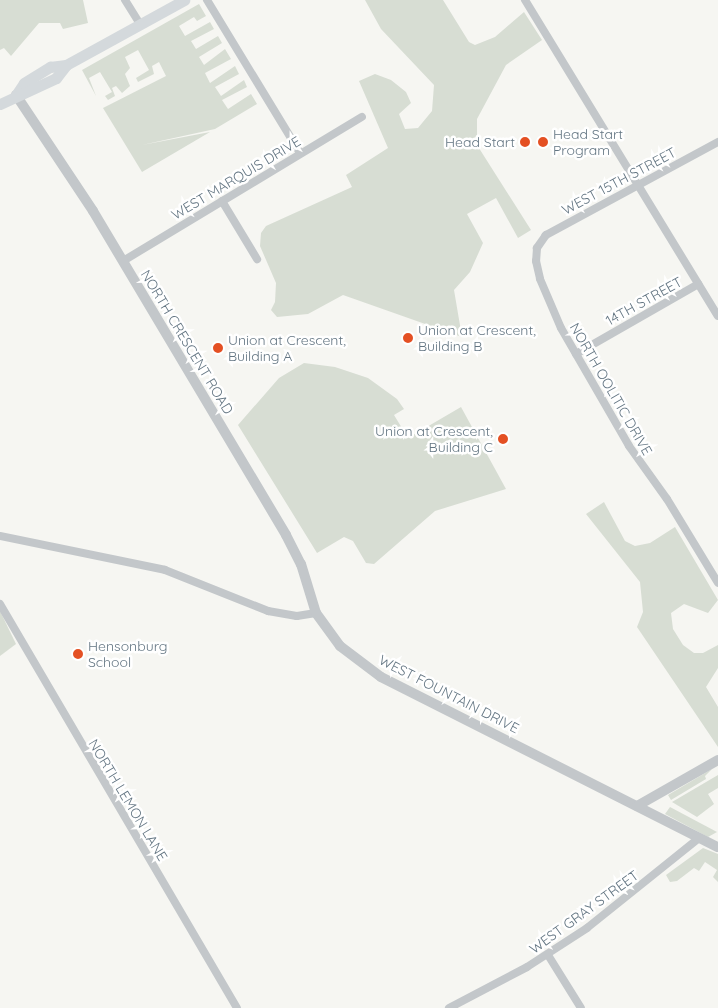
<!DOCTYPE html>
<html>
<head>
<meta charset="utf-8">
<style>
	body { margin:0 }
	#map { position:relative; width:718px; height:1008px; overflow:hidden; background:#f6f6f2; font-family:Quicksand,sans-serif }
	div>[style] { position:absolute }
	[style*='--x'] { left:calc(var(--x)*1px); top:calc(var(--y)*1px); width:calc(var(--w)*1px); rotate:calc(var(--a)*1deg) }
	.green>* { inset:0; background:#d7ddd3 }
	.minor>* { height:8px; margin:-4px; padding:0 4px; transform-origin:4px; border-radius:4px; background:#c3c7ca }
	.tertiary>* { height:10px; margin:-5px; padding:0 5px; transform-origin:5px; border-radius:5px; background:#c3c7ca }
	.secondary>* { height:11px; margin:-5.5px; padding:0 5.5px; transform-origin:5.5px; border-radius:5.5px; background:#d4d9dc }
	.dots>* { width:14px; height:14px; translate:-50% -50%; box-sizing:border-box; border:2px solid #fff; border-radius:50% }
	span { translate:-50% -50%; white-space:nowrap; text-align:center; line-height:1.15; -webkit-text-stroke:5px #fff; paint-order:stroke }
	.poi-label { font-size:14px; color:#647683 }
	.left { translate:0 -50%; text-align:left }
	.right { translate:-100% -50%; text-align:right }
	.street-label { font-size:14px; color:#647683 }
</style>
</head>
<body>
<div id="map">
	<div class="green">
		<div style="clip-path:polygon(0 0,83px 0,88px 23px,63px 29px,60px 23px,39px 23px,11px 56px,4px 48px,0 50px)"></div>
		<div style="clip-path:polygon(365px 0,443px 0,469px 42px,475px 45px,495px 37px,524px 12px,542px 40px,506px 65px,477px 119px,477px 145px,531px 230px,518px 238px,496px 198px,467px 214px,483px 243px,470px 272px,454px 290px,462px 337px,343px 295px,308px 314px,277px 317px,271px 310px,275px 302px,276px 283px,260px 246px,261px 233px,266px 226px,352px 187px,346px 175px,388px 148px,359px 81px,375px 74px,391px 80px,406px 92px,411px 103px,399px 114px,405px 129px,418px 128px,432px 111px,434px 85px,381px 29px)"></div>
		<div style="clip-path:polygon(199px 4px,206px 16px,197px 21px,194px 17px,179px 26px,185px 36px,210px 22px,214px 29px,191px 41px,196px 49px,218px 36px,222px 43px,199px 57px,204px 65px,225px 49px,231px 59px,205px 73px,210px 83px,235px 66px,239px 74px,215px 87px,221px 96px,244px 80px,247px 87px,222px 100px,228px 109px,251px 94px,257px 104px,215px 129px,142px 145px,210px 132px,142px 172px,103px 108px,166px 76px,159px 62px,152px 66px,154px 74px,138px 82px,136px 78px,149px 70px,138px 50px,125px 57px,130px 68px,125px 74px,130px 86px,122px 93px,116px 86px,112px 88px,115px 96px,108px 100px,105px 96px,112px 92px,100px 72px,89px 78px,96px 96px,82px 70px)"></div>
		<div style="clip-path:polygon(304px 363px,335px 367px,368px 378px,397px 399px,404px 409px,394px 415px,408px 438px,461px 407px,506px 489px,435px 511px,374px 564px,366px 563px,353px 541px,344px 537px,317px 553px,238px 425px,279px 378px)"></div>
		<div style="clip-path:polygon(604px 502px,625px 541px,635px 546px,650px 543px,675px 527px,718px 600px,708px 613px,684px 604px,671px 613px,673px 629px,683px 645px,694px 653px,703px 653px,718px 645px,718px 668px,706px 687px,718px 707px,718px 747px,637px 627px,643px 612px,640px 582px,586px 514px)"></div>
		<div style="clip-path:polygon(0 611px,16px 644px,0 656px)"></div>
		<div style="clip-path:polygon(712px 769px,705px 776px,706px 779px,671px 800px,668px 795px)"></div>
		<div style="clip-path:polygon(718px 775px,718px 788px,708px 794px,714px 804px,697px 817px,672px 802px)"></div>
		<div style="clip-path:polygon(670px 807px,717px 832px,708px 837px,665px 814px)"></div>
		<div style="clip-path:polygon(703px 848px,718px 854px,718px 882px,713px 877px,717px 870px,705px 862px,699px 871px,694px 868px,677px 881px,670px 882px,666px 875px)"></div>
	</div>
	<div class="minor">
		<div style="--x:125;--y:0;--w:28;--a:58"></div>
		<div style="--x:207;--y:0;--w:179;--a:58.7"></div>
		<div style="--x:525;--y:0;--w:370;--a:58.6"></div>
		<div style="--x:718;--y:142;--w:196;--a:151.6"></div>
		<div style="--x:546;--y:235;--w:16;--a:125"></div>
		<div style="--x:537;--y:248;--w:13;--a:94"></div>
		<div style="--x:536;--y:261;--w:18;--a:77"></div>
		<div style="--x:540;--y:279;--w:53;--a:66.8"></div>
		<div style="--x:561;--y:328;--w:136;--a:60"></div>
		<div style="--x:629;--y:446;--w:65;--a:54.4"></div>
		<div style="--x:667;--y:499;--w:98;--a:58.7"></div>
		<div style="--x:222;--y:201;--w:68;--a:58.9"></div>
		<div style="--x:123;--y:261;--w:279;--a:-31.1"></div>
		<div style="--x:576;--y:354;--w:141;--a:-29.8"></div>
		<div style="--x:0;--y:536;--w:168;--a:11.6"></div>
		<div style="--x:165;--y:570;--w:111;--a:21.7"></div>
		<div style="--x:268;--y:611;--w:29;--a:10"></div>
		<div style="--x:297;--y:616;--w:19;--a:-9"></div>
		<div style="--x:0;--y:604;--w:468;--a:59.6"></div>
		<div style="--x:548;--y:955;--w:62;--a:58.1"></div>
		<div style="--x:449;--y:1008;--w:88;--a:-27.7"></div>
		<div style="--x:527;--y:967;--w:72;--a:-33"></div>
		<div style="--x:587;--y:928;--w:144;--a:-38.8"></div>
	</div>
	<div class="tertiary">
		<div style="--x:16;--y:95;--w:139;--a:56.4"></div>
		<div style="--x:93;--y:211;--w:377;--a:59.2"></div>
		<div style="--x:286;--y:535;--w:33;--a:63"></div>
		<div style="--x:301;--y:564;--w:51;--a:73"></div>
		<div style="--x:316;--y:613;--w:41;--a:54"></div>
		<div style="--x:340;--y:646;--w:51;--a:37.1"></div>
		<div style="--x:381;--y:677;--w:377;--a:26.8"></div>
		<div style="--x:637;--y:806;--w:93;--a:-29.6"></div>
	</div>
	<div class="secondary">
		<div style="--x:16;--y:95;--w:14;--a:-56"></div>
		<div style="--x:24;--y:83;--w:31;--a:-32"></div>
		<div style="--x:50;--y:67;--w:16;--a:-7"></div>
		<div style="--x:66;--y:65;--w:135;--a:-28.8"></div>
		<div style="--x:0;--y:104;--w:62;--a:-24.9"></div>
		<div style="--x:56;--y:78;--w:16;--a:-52"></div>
	</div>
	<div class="dots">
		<div style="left:525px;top:142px;background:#e45023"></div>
		<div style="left:543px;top:142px;background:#e45023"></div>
		<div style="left:408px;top:338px;background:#e45023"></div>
		<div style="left:218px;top:348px;background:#e45023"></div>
		<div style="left:503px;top:439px;background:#e45023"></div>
		<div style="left:78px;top:654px;background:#e45023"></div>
	</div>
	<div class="poi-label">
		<span class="left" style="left:553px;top:142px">Head Start<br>Program</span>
		<span class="right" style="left:515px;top:142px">Head Start</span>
		<span class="left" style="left:418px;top:338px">Union at Crescent,<br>Building B</span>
		<span class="left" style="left:228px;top:348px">Union at Crescent,<br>Building A</span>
		<span class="right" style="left:493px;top:439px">Union at Crescent,<br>Building C</span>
		<span class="left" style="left:88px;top:654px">Hensonburg<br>School</span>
	</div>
	<div class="street-label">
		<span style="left:236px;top:178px;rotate:-31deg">WEST MARQUIS DRIVE</span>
		<span style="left:619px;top:181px;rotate:-28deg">WEST 15TH STREET</span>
		<span style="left:644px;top:301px;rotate:-29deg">14TH STREET</span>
		<span style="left:187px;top:342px;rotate:59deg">NORTH CRESCENT ROAD</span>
		<span style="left:611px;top:389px;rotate:60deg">NORTH OOLITIC DRIVE</span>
		<span style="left:449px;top:694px;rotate:27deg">WEST FOUNTAIN DRIVE</span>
		<span style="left:128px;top:800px;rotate:59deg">NORTH LEMON LANE</span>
		<span style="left:584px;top:912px;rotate:-36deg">WEST GRAY STREET</span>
	</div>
</div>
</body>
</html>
